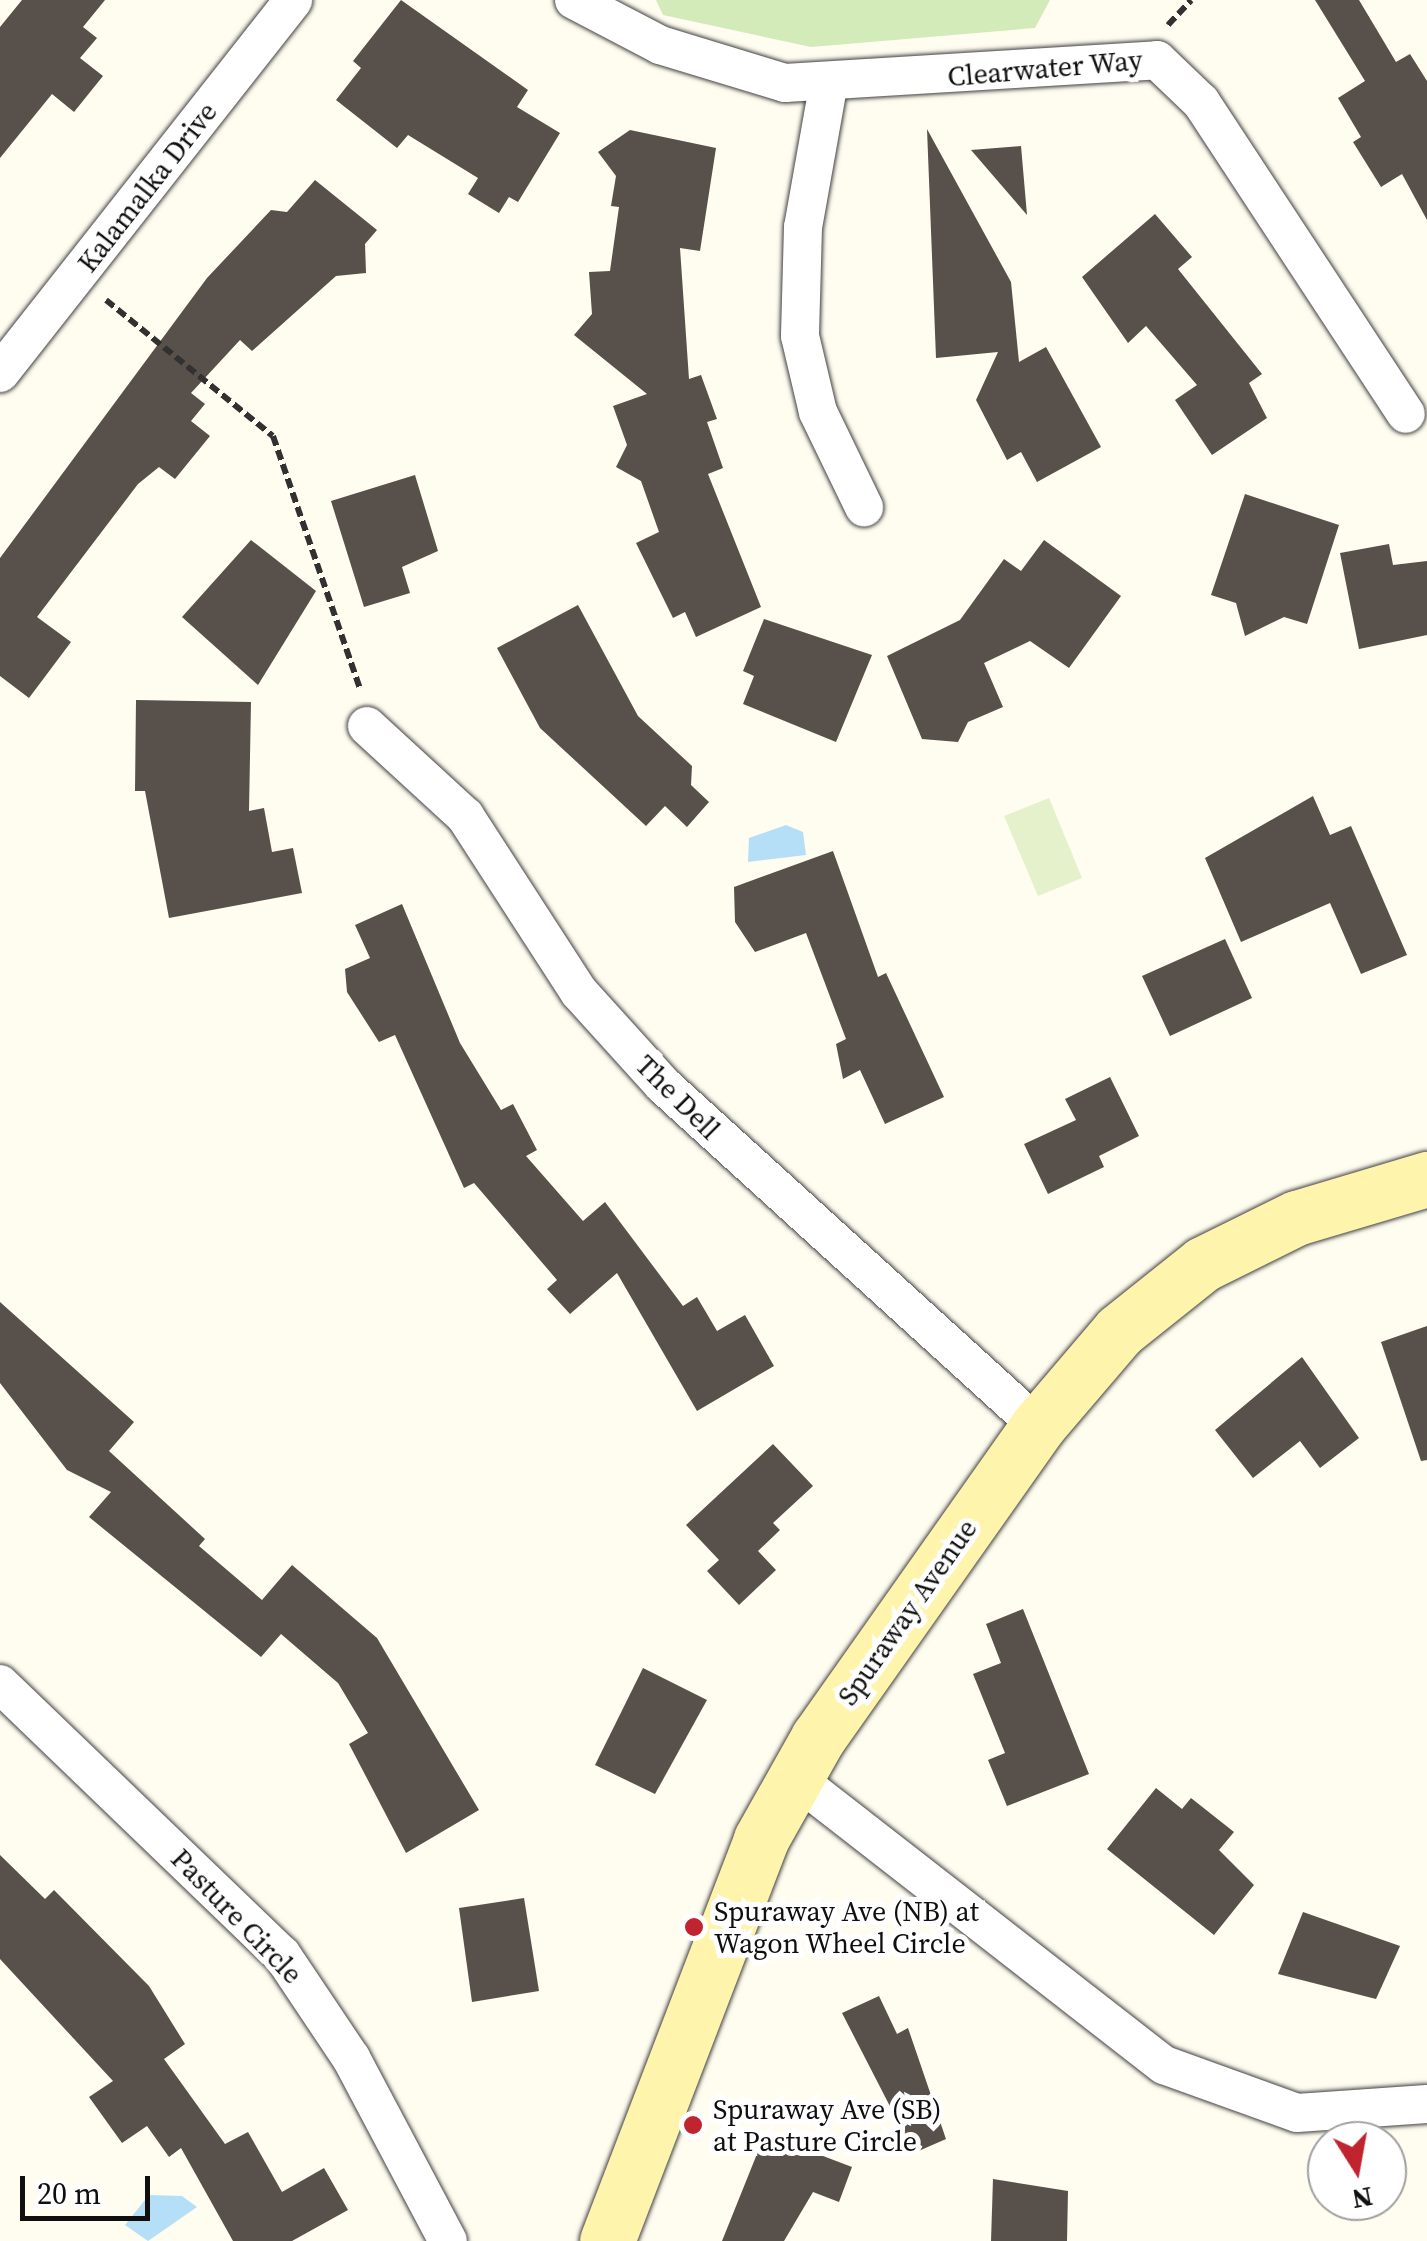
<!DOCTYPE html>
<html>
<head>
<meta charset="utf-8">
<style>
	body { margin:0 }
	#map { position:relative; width:1427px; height:2241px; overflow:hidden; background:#fffcf0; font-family:"Source Serif 4",serif }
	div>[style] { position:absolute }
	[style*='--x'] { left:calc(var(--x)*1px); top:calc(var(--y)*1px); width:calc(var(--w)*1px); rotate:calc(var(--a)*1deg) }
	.green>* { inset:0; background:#d3eab9 }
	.pitch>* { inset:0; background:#e5f1cb }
	.water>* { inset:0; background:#b5dff7 }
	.building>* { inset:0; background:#58504b }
	.path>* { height:6px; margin-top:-3px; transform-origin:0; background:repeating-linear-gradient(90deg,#313131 0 10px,transparent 0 15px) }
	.roads { filter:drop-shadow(0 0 2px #424242) drop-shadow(0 0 2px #424242) }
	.street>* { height:38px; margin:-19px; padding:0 19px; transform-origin:19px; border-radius:19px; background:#fff }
	.secondary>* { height:55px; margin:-27.5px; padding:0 27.5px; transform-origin:27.5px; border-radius:27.5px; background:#fff4ab }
	.dots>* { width:28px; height:28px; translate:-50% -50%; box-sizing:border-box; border:5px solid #fff; border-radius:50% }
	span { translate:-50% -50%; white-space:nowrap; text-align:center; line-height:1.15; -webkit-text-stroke:10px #fff; paint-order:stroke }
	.street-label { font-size:28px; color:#0f0f0f }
	.poi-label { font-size:28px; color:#0f0f0f }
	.left { translate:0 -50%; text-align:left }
	.north { position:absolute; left:1307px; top:2121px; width:100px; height:100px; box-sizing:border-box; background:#fff; border:2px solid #9f9f9f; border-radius:50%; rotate:169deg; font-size:28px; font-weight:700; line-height:40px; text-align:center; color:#0f0f0f }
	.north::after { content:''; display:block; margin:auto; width:35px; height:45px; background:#c0252f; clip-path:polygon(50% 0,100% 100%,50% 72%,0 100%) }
	.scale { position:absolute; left:20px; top:2176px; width:130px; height:45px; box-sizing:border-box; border:5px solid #0f0f0f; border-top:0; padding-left:12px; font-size:30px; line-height:35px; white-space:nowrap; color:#0f0f0f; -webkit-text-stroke:8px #fff; paint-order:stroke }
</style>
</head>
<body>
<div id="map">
	<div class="green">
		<div style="clip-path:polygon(656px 0,1050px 0,1035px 28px,811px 47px,663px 15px)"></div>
	</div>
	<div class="pitch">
		<div style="clip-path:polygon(1049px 798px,1082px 878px,1038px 896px,1004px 816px)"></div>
	</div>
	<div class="water">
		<div style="clip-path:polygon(786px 825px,803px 832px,806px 855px,748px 862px,749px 838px)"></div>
		<div style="clip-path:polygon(149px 2195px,182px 2196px,197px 2207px,148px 2241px,125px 2225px)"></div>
	</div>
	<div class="building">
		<div style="clip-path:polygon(22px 0,105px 0,83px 27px,97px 38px,80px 58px,103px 76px,74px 112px,52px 94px,0 158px,0 27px)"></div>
		<div style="clip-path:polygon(401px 0,528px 90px,517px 107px,560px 133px,518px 202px,509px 197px,499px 213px,468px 194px,478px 178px,408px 135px,397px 148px,336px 100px,361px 68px,353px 61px)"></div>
		<div style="clip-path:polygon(1315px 0,1359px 0,1396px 62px,1410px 54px,1427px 81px,1427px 220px,1402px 174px,1381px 187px,1353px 142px,1361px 137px,1338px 98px,1365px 81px)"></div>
		<div style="clip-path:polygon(927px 129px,1011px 282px,1019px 362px,1046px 347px,1101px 447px,1037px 482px,1021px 452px,1007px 460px,976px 400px,998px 352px,936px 358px)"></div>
		<div style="clip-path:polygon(630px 130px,716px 148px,700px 251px,680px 248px,689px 379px,701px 375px,717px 419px,707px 422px,723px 468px,708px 474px,761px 607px,696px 637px,685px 612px,673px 618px,636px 543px,659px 532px,641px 481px,616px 467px,627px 445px,613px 406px,647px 394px,574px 335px,592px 314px,589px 272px,610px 271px,619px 207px,611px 206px,616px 176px,598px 152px)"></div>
		<div style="clip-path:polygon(1021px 146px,1027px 215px,971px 150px)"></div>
		<div style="clip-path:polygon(315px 180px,377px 230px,365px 244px,366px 273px,336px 276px,252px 351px,240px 340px,191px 393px,205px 404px,191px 421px,210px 436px,175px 479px,159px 467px,138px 484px,37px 617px,71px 642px,29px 698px,0 676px,0 558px,207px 278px,271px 210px,287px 212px)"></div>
		<div style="clip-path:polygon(1155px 214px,1192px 257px,1178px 269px,1262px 374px,1249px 383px,1267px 418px,1212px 455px,1175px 400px,1197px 385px,1146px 326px,1128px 343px,1082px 277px)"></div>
		<div style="clip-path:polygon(415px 475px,438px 551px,402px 567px,410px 593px,364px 607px,331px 501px)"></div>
		<div style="clip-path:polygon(1245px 494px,1339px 525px,1307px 624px,1284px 617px,1245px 636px,1236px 603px,1211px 595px)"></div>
		<div style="clip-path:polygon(251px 540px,316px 591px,258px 685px,182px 617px)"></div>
		<div style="clip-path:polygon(1044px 540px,1121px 596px,1069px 668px,1030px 641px,984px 663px,1003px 707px,968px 722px,958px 742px,922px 739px,887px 656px,960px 620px,1004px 559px,1021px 571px)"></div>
		<div style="clip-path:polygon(1389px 544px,1393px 565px,1427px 561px,1427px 635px,1359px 649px,1340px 553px)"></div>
		<div style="clip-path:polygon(578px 605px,638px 716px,692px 766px,691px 785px,709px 802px,687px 827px,665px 806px,646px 826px,540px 728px,497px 648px)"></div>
		<div style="clip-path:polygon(764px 619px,872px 655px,836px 742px,743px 704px,754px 676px,743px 671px)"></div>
		<div style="clip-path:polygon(136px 700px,251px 702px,249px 811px,264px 808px,272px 852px,293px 848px,302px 893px,169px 918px,145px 791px,135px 791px)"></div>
		<div style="clip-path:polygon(1313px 796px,1330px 835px,1351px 826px,1407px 955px,1361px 974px,1330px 903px,1241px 942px,1205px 858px)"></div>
		<div style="clip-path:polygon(833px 851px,878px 977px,886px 973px,944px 1097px,885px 1124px,860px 1070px,843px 1079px,836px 1044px,846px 1039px,806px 933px,755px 952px,735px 922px,734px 887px)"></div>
		<div style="clip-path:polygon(402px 904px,460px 1043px,501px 1110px,513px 1104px,537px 1150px,526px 1156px,583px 1221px,605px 1202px,683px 1306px,697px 1297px,717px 1331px,745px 1315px,774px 1366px,697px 1411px,617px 1273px,570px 1314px,547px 1289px,557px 1280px,474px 1183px,464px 1188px,395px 1035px,379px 1042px,347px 992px,345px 969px,370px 958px,355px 925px)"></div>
		<div style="clip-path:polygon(1225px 939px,1252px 998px,1170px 1036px,1142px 976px)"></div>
		<div style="clip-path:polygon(1110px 1077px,1139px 1136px,1099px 1156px,1104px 1167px,1048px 1194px,1024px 1144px,1076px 1120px,1065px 1099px)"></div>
		<div style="clip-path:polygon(0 1302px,134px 1422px,109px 1451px,205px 1539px,199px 1546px,262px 1600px,292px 1565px,377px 1638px,479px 1810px,406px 1853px,349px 1744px,368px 1733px,338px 1683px,281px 1634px,261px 1657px,89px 1517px,111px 1492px,67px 1470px,0 1383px)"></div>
		<div style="clip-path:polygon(1427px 1326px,1427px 1460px,1421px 1461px,1381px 1342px)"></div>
		<div style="clip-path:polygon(1302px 1357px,1359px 1438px,1320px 1468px,1300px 1441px,1253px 1478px,1215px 1430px)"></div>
		<div style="clip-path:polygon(773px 1444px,813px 1486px,773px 1523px,780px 1530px,758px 1551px,776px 1570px,739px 1605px,707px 1571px,719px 1560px,686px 1525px)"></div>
		<div style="clip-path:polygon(1023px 1609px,1089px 1774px,1007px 1806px,988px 1760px,1005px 1753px,973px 1674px,1001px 1663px,986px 1624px)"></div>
		<div style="clip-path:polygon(643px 1668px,707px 1700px,655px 1794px,595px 1765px)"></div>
		<div style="clip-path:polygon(1156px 1788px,1182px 1809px,1191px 1798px,1234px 1832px,1219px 1850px,1254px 1885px,1214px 1935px,1107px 1849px)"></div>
		<div style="clip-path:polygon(0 1855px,45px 1899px,54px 1890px,149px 1986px,185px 2044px,164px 2059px,225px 2144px,248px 2132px,282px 2192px,324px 2168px,348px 2210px,292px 2241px,233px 2241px,181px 2148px,169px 2157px,147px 2126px,122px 2143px,89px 2097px,113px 2081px,0 1959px)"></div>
		<div style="clip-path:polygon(524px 1898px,539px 1991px,472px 2002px,459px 1908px)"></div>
		<div style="clip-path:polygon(1303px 1912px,1400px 1946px,1376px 1999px,1278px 1974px)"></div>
		<div style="clip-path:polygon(879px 1996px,897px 2034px,908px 2028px,946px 2139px,914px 2153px,842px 2013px)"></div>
		<div style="clip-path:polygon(765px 2134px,852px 2167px,839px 2202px,813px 2192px,784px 2241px,722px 2241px)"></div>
		<div style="clip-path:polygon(993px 2179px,1068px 2191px,1067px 2241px,991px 2241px)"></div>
	</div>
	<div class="path">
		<div style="--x:1168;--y:25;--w:34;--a:-47"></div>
		<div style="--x:106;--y:300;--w:215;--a:39.2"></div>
		<div style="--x:273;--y:436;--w:267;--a:71"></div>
	</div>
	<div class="roads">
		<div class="street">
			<div style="--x:574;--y:0;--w:97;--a:27.6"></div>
			<div style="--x:660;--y:45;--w:131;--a:16.9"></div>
			<div style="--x:785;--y:83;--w:373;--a:-3.5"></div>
			<div style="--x:1157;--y:60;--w:61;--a:43.7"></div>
			<div style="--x:1201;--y:102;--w:373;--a:56.7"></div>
			<div style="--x:828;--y:87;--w:142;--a:100.1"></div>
			<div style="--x:803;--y:227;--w:109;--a:91.6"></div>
			<div style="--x:800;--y:336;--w:78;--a:76.7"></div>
			<div style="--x:818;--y:412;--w:106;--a:64.2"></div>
			<div style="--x:0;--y:373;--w:474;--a:-51.8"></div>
			<div style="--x:367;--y:726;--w:133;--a:42.6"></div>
			<div style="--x:465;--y:816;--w:210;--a:57.1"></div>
			<div style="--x:579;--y:992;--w:125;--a:47.9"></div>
			<div style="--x:663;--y:1085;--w:507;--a:42.28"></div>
			<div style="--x:0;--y:1684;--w:391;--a:43.9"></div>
			<div style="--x:282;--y:1955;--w:124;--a:56.2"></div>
			<div style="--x:351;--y:2058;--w:207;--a:62.1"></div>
			<div style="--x:795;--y:1778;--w:467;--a:37.9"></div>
			<div style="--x:1164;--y:2065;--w:141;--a:19.8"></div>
			<div style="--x:1297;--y:2113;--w:130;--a:-4"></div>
		</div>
		<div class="secondary">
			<div style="--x:607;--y:2241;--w:430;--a:-69"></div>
			<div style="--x:761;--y:1839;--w:116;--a:-60.6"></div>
			<div style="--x:818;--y:1738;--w:382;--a:-54.8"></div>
			<div style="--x:1038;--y:1426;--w:125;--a:-49.5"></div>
			<div style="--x:1119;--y:1331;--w:107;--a:-38.6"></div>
			<div style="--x:1203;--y:1264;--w:104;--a:-26.3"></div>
			<div style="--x:1296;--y:1218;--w:137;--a:-16.6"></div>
		</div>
	</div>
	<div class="dots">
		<div style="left:694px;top:1927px;background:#c0252f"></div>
		<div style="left:693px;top:2125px;background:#c0252f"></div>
	</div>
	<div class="street-label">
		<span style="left:1045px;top:68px;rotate:-5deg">Clearwater Way</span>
		<span style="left:147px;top:187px;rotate:-52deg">Kalamalka Drive</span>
		<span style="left:678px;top:1097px;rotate:45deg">The Dell</span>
		<span style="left:907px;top:1612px;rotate:-55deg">Spuraway Avenue</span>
		<span style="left:237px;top:1916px;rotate:46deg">Pasture Circle</span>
	</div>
	<div class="poi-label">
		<span class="left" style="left:714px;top:1927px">Spuraway Ave (NB) at<br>Wagon Wheel Circle</span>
		<span class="left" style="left:713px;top:2125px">Spuraway Ave (SB)<br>at Pasture Circle</span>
	</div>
	<div class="north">N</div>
	<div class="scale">20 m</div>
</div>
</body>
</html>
